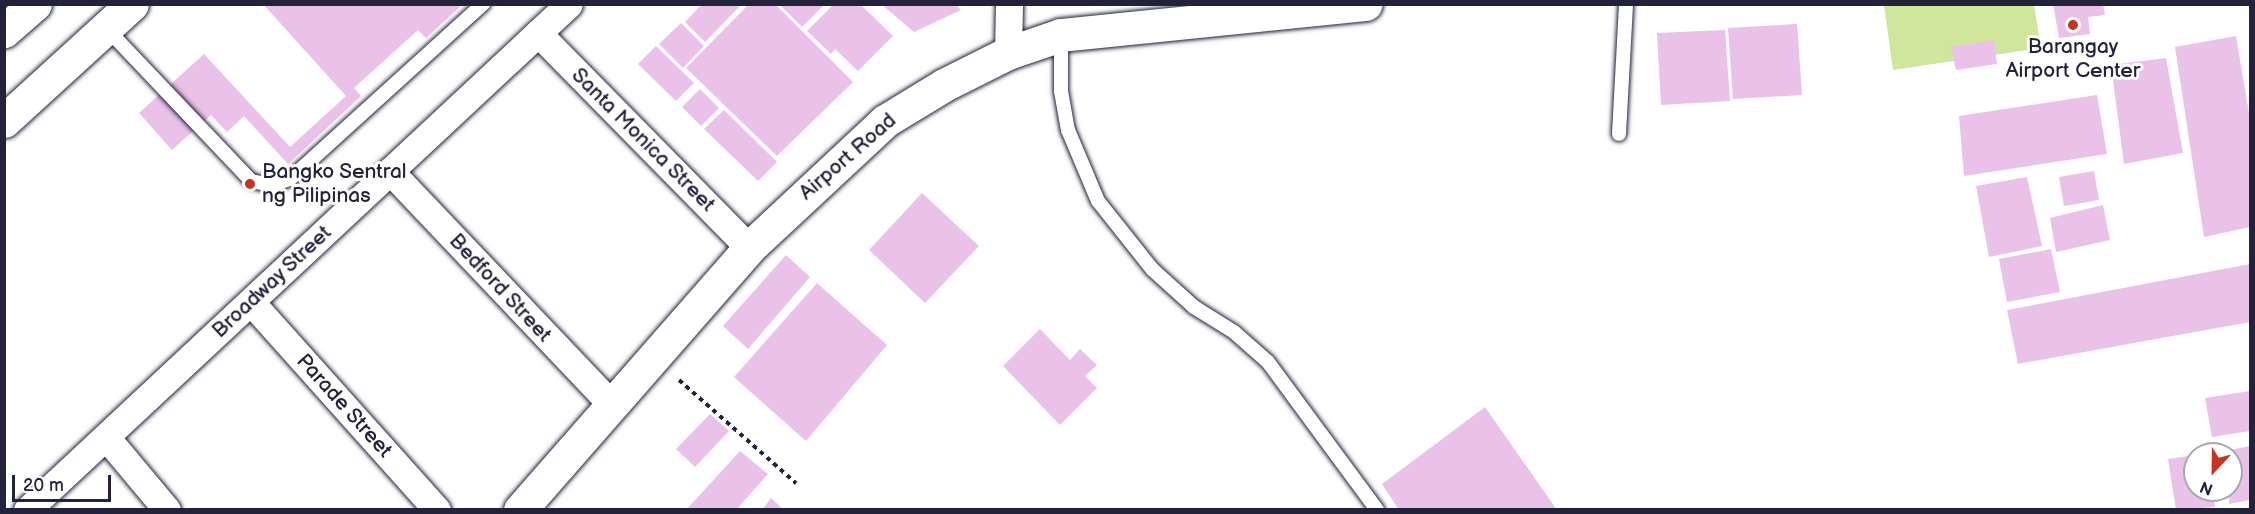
<!DOCTYPE html>
<html>
<head>
<meta charset="utf-8">
<style>
	body { margin:0 }
	#map { position:relative; width:2255px; height:514px; overflow:hidden; background:#fff; font-family:"Balsamiq Sans",sans-serif }
	div>[style] { position:absolute }
	[style*='--x'] { left:calc(var(--x)*1px); top:calc(var(--y)*1px); width:calc(var(--w)*1px); rotate:calc(var(--a)*1deg) }
	.green>* { inset:0; background:#cfe69b }
	.building>* { inset:0; background:#e9c1e9 }
	.path>* { height:4px; margin-top:-2px; transform-origin:0; background:repeating-linear-gradient(90deg,#22223b 0 4.5px,transparent 0 9px) }
	.roads { filter:drop-shadow(0 0 2px #22223b) drop-shadow(0 0 2px #22223b) }
	.lane>* { height:14px; margin:-7px; padding:0 7px; transform-origin:7px; border-radius:7px; background:#fff }
	.street>* { height:27px; margin:-13.5px; padding:0 13.5px; transform-origin:13.5px; border-radius:13.5px; background:#fff }
	.secondary>* { height:33px; margin:-16.5px; padding:0 16.5px; transform-origin:16.5px; border-radius:16.5px; background:#fff }
	.dots>* { width:16px; height:16px; translate:-50% -50%; box-sizing:border-box; border:3px solid #fff; border-radius:50% }
	span { translate:-50% -50%; white-space:nowrap; text-align:center; line-height:1.15; -webkit-text-stroke:6px #fff; paint-order:stroke }
	.poi-label { font-size:21px; color:#22223b }
	.left { translate:0 -50%; text-align:left }
	.street-label { font-size:21px; color:#22223b }
	.frame { position:absolute; inset:0; border:6px solid #22223b; pointer-events:none }
	.north { position:absolute; left:2183px; top:442px; width:60px; height:60px; box-sizing:border-box; background:#fff; border:2px solid #a7a7b1; border-radius:50%; rotate:202deg; font-size:16px; font-weight:700; line-height:24px; text-align:center; color:#22223b }
	.north::after { content:''; display:block; margin:auto; width:21px; height:27px; background:#c8321e; clip-path:polygon(50% 0,100% 100%,50% 72%,0 100%) }
	.scale { position:absolute; left:12px; top:475px; width:99px; height:27px; box-sizing:border-box; border:3px solid #22223b; border-top:0; padding-left:8px; font-size:18px; line-height:21px; white-space:nowrap; color:#22223b; -webkit-text-stroke:4px #fff; paint-order:stroke }
</style>
</head>
<body>
<div id="map">
	<div class="green">
		<div style="clip-path:polygon(1884px 5px,2034px 5px,2041px 48px,1893px 70px)"></div>
	</div>
	<div class="building">
		<div style="clip-path:polygon(263px 4px,463px 4px,426px 38px,418px 30px,354px 88px,361px 96px,288px 164px,244px 116px,227px 132px,211px 115px,172px 150px,139px 113px,204px 54px,290px 147px,346px 96px)"></div>
		<div style="clip-path:polygon(702px 4px,742px 4px,705px 42px,685px 22px)"></div>
		<div style="clip-path:polygon(749px 4px,775px 4px,853px 82px,777px 156px,686px 68px)"></div>
		<div style="clip-path:polygon(779px 4px,825px 4px,802px 27px)"></div>
		<div style="clip-path:polygon(834px 4px,860px 4px,893px 36px,858px 71px,835px 49px,831px 54px,807px 31px)"></div>
		<div style="clip-path:polygon(881px 4px,955px 4px,961px 10px,914px 32px)"></div>
		<div style="clip-path:polygon(2053px 4px,2103px 4px,2105px 15px,2088px 17px,2090px 34px,2059px 38px)"></div>
		<div style="clip-path:polygon(681px 23px,704px 46px,683px 68px,659px 44px)"></div>
		<div style="clip-path:polygon(1797px 24px,1802px 95px,1733px 99px,1728px 28px)"></div>
		<div style="clip-path:polygon(1725px 30px,1730px 101px,1661px 105px,1657px 33px)"></div>
		<div style="clip-path:polygon(2236px 36px,2250px 119px,2250px 227px,2204px 237px,2175px 47px)"></div>
		<div style="clip-path:polygon(1994px 40px,1997px 64px,1956px 70px,1951px 47px)"></div>
		<div style="clip-path:polygon(656px 46px,694px 83px,676px 101px,638px 64px)"></div>
		<div style="clip-path:polygon(2166px 58px,2183px 153px,2124px 164px,2111px 65px)"></div>
		<div style="clip-path:polygon(700px 89px,719px 108px,701px 126px,682px 107px)"></div>
		<div style="clip-path:polygon(2097px 95px,2107px 154px,1964px 176px,1959px 116px)"></div>
		<div style="clip-path:polygon(724px 110px,777px 162px,758px 181px,704px 129px)"></div>
		<div style="clip-path:polygon(2094px 171px,2099px 200px,2064px 206px,2059px 177px)"></div>
		<div style="clip-path:polygon(2027px 177px,2042px 246px,1989px 257px,1976px 186px)"></div>
		<div style="clip-path:polygon(922px 193px,979px 246px,925px 303px,869px 250px)"></div>
		<div style="clip-path:polygon(2103px 205px,2110px 240px,2056px 252px,2050px 218px)"></div>
		<div style="clip-path:polygon(2051px 249px,2060px 292px,2007px 302px,1999px 259px)"></div>
		<div style="clip-path:polygon(786px 255px,810px 277px,748px 349px,723px 326px)"></div>
		<div style="clip-path:polygon(2250px 264px,2250px 322px,2018px 364px,2007px 310px)"></div>
		<div style="clip-path:polygon(817px 283px,887px 345px,806px 441px,734px 377px)"></div>
		<div style="clip-path:polygon(1040px 329px,1070px 360px,1080px 349px,1097px 365px,1085px 376px,1097px 388px,1060px 425px,1003px 366px)"></div>
		<div style="clip-path:polygon(2250px 391px,2250px 431px,2212px 437px,2205px 398px)"></div>
		<div style="clip-path:polygon(1485px 407px,1557px 510px,1399px 510px,1382px 484px)"></div>
		<div style="clip-path:polygon(710px 414px,729px 431px,695px 467px,676px 449px)"></div>
		<div style="clip-path:polygon(2250px 446px,2250px 500px,2229px 504px,2231px 454px,2220px 452px)"></div>
		<div style="clip-path:polygon(740px 451px,768px 474px,736px 510px,686px 510px)"></div>
		<div style="clip-path:polygon(2195px 455px,2195px 490px,2213px 490px,2215px 507px,2176px 510px,2168px 459px)"></div>
		<div style="clip-path:polygon(771px 498px,784px 510px,762px 510px)"></div>
	</div>
	<div class="path">
		<div style="--x:679;--y:380;--w:156;--a:41.4"></div>
	</div>
	<div class="roads">
		<div class="lane">
			<div style="--x:106;--y:28;--w:211;--a:46.5"></div>
			<div style="--x:251;--y:181;--w:20;--a:11"></div>
			<div style="--x:271;--y:185;--w:20;--a:-18"></div>
			<div style="--x:290;--y:179;--w:261;--a:-42.2"></div>
			<div style="--x:1061;--y:35;--w:56;--a:90"></div>
			<div style="--x:1061;--y:91;--w:40;--a:80"></div>
			<div style="--x:1068;--y:130;--w:77;--a:67.1"></div>
			<div style="--x:1098;--y:201;--w:87;--a:51.5"></div>
			<div style="--x:1152;--y:269;--w:57;--a:42.1"></div>
			<div style="--x:1194;--y:307;--w:47;--a:32"></div>
			<div style="--x:1234;--y:332;--w:45;--a:41.4"></div>
			<div style="--x:1268;--y:362;--w:184;--a:53.6"></div>
			<div style="--x:1619;--y:134;--w:130;--a:-86.9"></div>
		</div>
		<div class="street">
			<div style="--x:538;--y:33;--w:301;--a:45.5"></div>
			<div style="--x:1008;--y:53;--w:49;--a:-88.8"></div>
			<div style="--x:390;--y:171;--w:320;--a:46.5"></div>
			<div style="--x:251;--y:302;--w:279;--a:48.2"></div>
			<div style="--x:106;--y:437;--w:95;--a:50.1"></div>
			<div style="--x:27;--y:510;--w:741;--a:-43.03"></div>
		</div>
		<div class="secondary">
			<div style="--x:4;--y:31;--w:41;--a:-41.1"></div>
			<div style="--x:4;--y:121;--w:173;--a:-42.4"></div>
			<div style="--x:520;--y:510;--w:348;--a:-48.8"></div>
			<div style="--x:749;--y:248;--w:186;--a:-43"></div>
			<div style="--x:885;--y:121;--w:69;--a:-31.4"></div>
			<div style="--x:944;--y:85;--w:72;--a:-26.6"></div>
			<div style="--x:1008;--y:53;--w:56;--a:-18.8"></div>
			<div style="--x:1061;--y:35;--w:306;--a:-5.8"></div>
		</div>
	</div>
	<div class="dots">
		<div style="left:2073px;top:25px;background:#c8321e"></div>
		<div style="left:250px;top:184px;background:#c8321e"></div>
	</div>
	<div class="poi-label">
		<span style="left:2073px;top:59px">Barangay<br>Airport Center</span>
		<span class="left" style="left:262px;top:184px">Bangko Sentral<br>ng Pilipinas</span>
	</div>
	<div class="street-label">
		<span style="left:643px;top:140px;rotate:45deg">Santa Monica Street</span>
		<span style="left:848px;top:157px;rotate:-41deg">Airport Road</span>
		<span style="left:272px;top:282px;rotate:-43deg">Broadway Street</span>
		<span style="left:500px;top:288px;rotate:47deg">Bedford Street</span>
		<span style="left:344px;top:406px;rotate:48deg">Parade Street</span>
	</div>
	<div class="frame"></div>
	<div class="north">N</div>
	<div class="scale">20 m</div>
</div>
</body>
</html>
